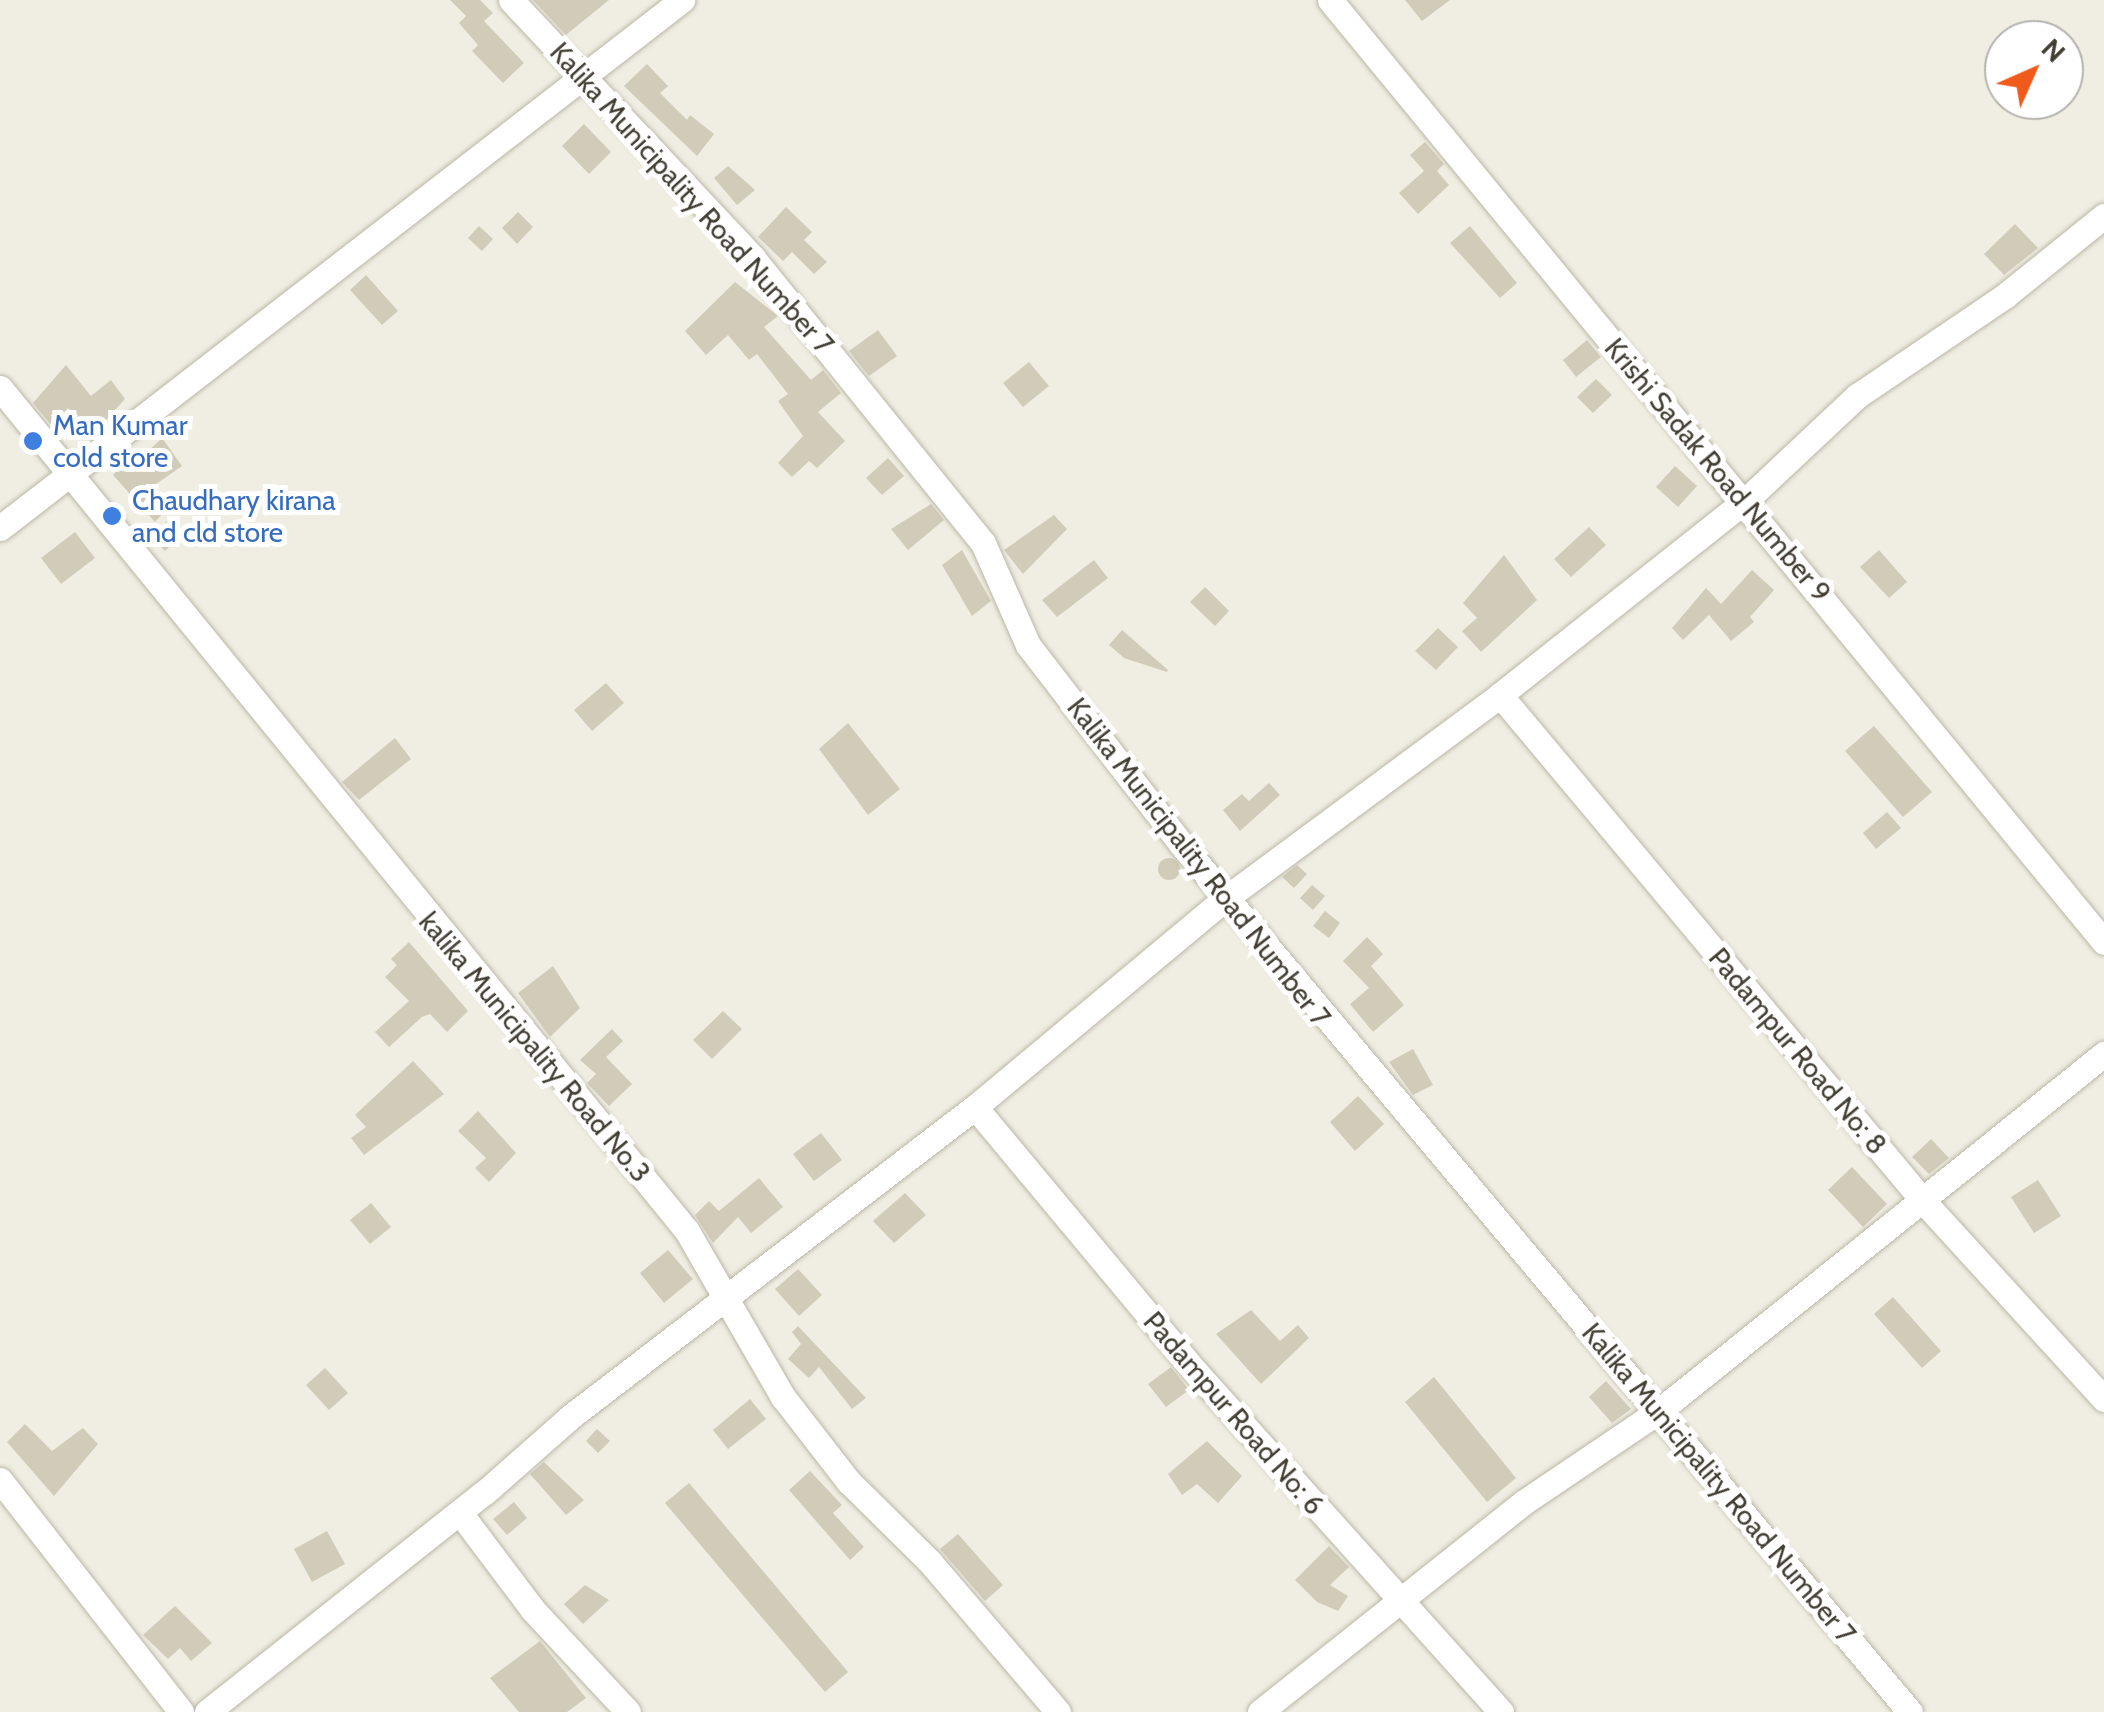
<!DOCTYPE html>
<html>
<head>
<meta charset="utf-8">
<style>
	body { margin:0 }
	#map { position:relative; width:2104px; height:1712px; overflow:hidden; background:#f0eee3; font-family:Cabin,sans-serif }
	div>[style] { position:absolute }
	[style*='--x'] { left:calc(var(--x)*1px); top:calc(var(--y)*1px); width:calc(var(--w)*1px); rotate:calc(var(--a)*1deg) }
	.building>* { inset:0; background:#d1cbb9 }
	.round { border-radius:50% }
	.roads { filter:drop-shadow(0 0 2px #bbb7a6) drop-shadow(0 0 2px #bbb7a6) }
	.minor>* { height:25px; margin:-12.5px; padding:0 12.5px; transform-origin:12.5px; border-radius:12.5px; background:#fff }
	.dots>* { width:28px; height:28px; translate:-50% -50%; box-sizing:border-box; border:5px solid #fff; border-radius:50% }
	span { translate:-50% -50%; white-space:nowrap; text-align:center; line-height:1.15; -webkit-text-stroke:10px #fff; paint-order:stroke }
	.street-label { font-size:28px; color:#423e33 }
	.shop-label { font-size:28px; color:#366cbe }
	.left { translate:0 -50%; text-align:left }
	.north { position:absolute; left:1984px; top:20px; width:100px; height:100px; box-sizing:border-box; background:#fff; border:2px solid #b3b2ad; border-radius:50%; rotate:45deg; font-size:28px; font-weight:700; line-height:40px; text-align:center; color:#423e33 }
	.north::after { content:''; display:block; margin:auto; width:35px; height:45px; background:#f05a1a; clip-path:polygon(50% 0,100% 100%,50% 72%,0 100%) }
</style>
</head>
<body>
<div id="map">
	<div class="building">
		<div style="clip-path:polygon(450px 0,480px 0,493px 13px,484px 21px,524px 63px,503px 83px,472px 51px,478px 45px,459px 23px,466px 16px)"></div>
		<div style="clip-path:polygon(533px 0,609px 0,566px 35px)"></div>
		<div style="clip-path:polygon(1405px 0,1450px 0,1422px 21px)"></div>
		<div style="clip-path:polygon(647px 64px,668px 86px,660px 93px,687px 120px,690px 115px,714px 134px,697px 156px,624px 86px)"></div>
		<div style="clip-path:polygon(584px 124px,611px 152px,589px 174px,562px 146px)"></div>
		<div style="clip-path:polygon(1425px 142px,1444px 164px,1437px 171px,1449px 185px,1418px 214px,1399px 193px,1424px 171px,1410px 155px)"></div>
		<div style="clip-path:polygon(728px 166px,755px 190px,737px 205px,714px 178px)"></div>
		<div style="clip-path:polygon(786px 207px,812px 232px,804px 240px,827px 262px,814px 274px,792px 252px,783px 261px,758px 237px)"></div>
		<div style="clip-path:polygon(518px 212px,533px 227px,517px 244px,502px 228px)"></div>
		<div style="clip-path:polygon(2015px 224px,2038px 248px,2004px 275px,1984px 254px)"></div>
		<div style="clip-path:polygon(479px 226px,493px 239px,482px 251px,468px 238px)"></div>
		<div style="clip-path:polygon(1470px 226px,1517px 283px,1500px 298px,1450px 243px)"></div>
		<div style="clip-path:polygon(366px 275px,398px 311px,382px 325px,350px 290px)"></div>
		<div style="clip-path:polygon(735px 282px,778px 316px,764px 327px,811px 380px,823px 370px,841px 393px,818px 412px,845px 441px,817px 468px,809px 461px,792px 477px,778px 463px,803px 436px,778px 401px,788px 394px,757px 354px,749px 360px,728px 335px,706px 355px,685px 331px)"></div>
		<div style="clip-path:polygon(878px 330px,897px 356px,869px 376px,849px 351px)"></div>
		<div style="clip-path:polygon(1587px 340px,1601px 357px,1576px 377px,1563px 360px)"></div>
		<div style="clip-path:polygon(1029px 362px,1049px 386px,1023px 407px,1003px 383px)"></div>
		<div style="clip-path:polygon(66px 365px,91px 396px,111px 380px,125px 399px,95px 432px,68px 408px,52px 426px,33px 403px)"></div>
		<div style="clip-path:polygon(1596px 379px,1612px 395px,1593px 413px,1577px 397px)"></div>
		<div style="clip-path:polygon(162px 438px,182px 466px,149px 489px,169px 507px,155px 522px,113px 475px,122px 465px,128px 470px)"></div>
		<div style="clip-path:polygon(888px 458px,904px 476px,882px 495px,866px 478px)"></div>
		<div style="clip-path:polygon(1675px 466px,1697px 486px,1678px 507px,1656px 487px)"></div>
		<div style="clip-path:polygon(931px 504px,944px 520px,908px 550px,891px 529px)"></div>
		<div style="clip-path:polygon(1054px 515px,1067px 529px,1023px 574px,1004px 550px)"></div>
		<div style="clip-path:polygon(168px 520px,182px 534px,165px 551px,151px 537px)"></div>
		<div style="clip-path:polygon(1589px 527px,1606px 545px,1571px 577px,1554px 559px)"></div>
		<div style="clip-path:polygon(75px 532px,95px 558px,61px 584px,41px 558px)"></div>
		<div style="clip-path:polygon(962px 550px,991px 601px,972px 616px,942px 565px)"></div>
		<div style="clip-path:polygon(1879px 550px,1907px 582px,1889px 598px,1860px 567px)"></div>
		<div style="clip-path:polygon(1504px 555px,1537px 600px,1481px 652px,1462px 631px,1477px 618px,1463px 603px)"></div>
		<div style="clip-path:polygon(1094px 560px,1108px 578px,1057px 617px,1042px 600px)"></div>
		<div style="clip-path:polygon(1752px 570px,1774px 590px,1750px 617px,1754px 622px,1731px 641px,1709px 615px,1683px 640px,1672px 628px,1706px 588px,1721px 604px)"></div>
		<div style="clip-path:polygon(1205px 587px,1229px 611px,1215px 626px,1190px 602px)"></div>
		<div style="clip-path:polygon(1438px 628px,1458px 647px,1436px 670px,1415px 651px)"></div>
		<div style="clip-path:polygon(1122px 630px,1168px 670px,1167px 672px,1124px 658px,1109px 645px)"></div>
		<div style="clip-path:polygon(606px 683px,624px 703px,592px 731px,574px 710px)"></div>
		<div style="clip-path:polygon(848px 723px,900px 789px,868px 815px,819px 749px)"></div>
		<div style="clip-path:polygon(1874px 726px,1932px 792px,1903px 817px,1845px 751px)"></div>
		<div style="clip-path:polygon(395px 738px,411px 759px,359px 800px,342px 782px)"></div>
		<div style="clip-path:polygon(1269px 783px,1280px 795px,1240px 831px,1223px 810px,1242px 794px,1249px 801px)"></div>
		<div style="clip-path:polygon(1887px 812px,1901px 828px,1876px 849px,1863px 833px)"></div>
		<div class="round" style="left:1158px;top:858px;width:22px;height:22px"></div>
		<div style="clip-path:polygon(1297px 865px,1307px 874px,1294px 888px,1282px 877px)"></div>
		<div style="clip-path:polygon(1312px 885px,1325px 896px,1313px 910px,1300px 898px)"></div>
		<div style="clip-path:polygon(1325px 911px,1340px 923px,1329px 938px,1313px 926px)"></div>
		<div style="clip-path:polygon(1367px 937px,1383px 954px,1371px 966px,1404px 1005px,1373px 1032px,1350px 1004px,1369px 988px,1343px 961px)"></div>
		<div style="clip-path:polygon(409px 942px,468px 1011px,447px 1032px,430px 1014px,422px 1017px,389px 1047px,375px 1032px,409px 1001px,385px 977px,397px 965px,391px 959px)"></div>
		<div style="clip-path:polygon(553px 966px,580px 1008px,550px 1037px,518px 993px)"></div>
		<div style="clip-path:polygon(723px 1011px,742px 1029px,712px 1059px,693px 1040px)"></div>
		<div style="clip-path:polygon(612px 1029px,623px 1041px,606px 1057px,632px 1084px,609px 1106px,587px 1083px,596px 1074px,580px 1060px)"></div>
		<div style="clip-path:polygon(1413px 1049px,1433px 1085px,1413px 1095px,1389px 1062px)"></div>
		<div style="clip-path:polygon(413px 1061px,444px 1094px,364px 1155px,351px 1138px,366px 1127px,355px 1115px)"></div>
		<div style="clip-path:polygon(1358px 1096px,1384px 1124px,1355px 1151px,1330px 1122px)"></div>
		<div style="clip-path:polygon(478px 1111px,516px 1153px,489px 1182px,475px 1168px,486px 1158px,458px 1131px)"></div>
		<div style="clip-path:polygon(821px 1133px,842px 1160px,814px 1181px,793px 1154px)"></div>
		<div style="clip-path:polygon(1931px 1139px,1949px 1158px,1929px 1174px,1912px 1157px)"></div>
		<div style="clip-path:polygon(1852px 1167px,1887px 1204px,1863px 1227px,1828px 1190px)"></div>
		<div style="clip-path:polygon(759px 1178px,783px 1207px,751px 1233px,738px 1217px,713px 1243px,695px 1215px,709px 1201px,719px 1211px)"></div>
		<div style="clip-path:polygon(2038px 1180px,2061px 1216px,2034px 1233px,2011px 1197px)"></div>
		<div style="clip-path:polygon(905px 1193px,926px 1215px,894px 1243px,873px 1221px)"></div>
		<div style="clip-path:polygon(371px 1203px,391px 1227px,370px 1244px,350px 1220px)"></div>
		<div style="clip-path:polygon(668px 1250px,693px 1279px,664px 1303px,640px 1273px)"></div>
		<div style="clip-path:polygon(798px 1269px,822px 1295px,799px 1316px,775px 1289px)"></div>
		<div style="clip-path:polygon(1893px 1297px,1941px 1351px,1922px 1368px,1874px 1314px)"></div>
		<div style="clip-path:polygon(1251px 1310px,1280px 1341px,1298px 1325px,1309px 1338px,1261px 1384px,1216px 1334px)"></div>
		<div style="clip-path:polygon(798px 1326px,866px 1398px,852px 1409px,819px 1367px,809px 1378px,788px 1359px,801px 1344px,792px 1332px)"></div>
		<div style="clip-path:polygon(1171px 1367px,1189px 1390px,1166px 1407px,1148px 1384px)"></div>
		<div style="clip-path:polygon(325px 1368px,348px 1393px,329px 1410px,306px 1385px)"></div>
		<div style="clip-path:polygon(1434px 1377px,1516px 1478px,1487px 1502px,1405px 1402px)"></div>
		<div style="clip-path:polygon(1606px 1381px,1631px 1409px,1612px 1423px,1589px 1397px)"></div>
		<div style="clip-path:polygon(750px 1399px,766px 1419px,728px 1449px,713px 1430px)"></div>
		<div style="clip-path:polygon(25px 1424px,52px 1451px,83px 1428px,98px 1444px,54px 1496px,7px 1442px)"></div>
		<div style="clip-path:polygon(597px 1429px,610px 1441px,598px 1453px,586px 1441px)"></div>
		<div style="clip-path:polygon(1207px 1441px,1242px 1476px,1218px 1503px,1197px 1484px,1182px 1495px,1168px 1474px)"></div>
		<div style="clip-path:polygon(544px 1462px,584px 1500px,566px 1515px,530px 1474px)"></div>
		<div style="clip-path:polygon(810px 1471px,842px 1505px,833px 1513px,864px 1547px,850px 1560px,789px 1490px)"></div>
		<div style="clip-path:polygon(689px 1483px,848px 1672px,825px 1692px,665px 1503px)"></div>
		<div style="clip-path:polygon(514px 1502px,527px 1518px,507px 1535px,493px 1519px)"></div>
		<div style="clip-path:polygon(327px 1531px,345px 1564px,312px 1582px,294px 1549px)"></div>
		<div style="clip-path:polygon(958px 1534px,1003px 1585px,985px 1601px,940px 1549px)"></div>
		<div style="clip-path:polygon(1329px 1546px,1349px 1567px,1330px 1585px,1348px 1596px,1338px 1611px,1317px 1602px,1295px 1580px)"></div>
		<div style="clip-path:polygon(585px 1585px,609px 1600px,583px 1624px,564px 1604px)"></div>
		<div style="clip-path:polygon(175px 1606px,212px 1643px,191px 1661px,180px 1648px,168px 1659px,143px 1635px)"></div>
		<div style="clip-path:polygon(540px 1641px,586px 1698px,567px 1712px,519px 1712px,490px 1678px)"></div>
	</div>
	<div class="roads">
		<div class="minor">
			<div style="--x:511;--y:0;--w:354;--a:46.8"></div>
			<div style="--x:753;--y:258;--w:366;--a:51.1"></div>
			<div style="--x:983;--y:543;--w:111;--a:66.2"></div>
			<div style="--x:1028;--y:645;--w:252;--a:52.4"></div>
			<div style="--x:1182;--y:845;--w:1132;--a:49.98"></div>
			<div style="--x:1330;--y:0;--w:1219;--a:50.59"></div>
			<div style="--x:0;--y:388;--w:1087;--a:50.82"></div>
			<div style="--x:687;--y:1231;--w:192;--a:60"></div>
			<div style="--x:783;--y:1397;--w:108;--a:52.2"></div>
			<div style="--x:849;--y:1482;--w:114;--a:44.6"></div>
			<div style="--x:930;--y:1562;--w:197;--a:49.5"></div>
			<div style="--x:0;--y:528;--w:863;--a:-37.75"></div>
			<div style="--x:1500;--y:695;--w:661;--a:50.09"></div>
			<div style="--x:1924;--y:1202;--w:267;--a:47.6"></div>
			<div style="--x:975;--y:1107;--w:345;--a:50.2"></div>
			<div style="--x:1196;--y:1372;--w:457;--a:48.1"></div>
			<div style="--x:0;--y:1480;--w:294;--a:52"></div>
			<div style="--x:460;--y:1513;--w:121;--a:53"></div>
			<div style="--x:533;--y:1610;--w:139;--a:47"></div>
			<div style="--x:207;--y:1712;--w:355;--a:-38.4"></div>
			<div style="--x:485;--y:1492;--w:113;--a:-41.4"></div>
			<div style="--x:570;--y:1417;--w:510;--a:-37.43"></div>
			<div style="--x:975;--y:1107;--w:327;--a:-39.8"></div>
			<div style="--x:1226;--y:898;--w:341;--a:-36.5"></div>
			<div style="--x:1500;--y:695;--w:313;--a:-38.4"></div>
			<div style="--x:1745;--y:501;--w:154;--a:-43.2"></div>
			<div style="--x:1857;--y:396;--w:180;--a:-34.1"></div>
			<div style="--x:2006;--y:295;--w:126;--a:-38.9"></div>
			<div style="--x:1260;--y:1712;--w:337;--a:-38.5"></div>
			<div style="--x:1524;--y:1502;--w:163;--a:-34"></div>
			<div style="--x:1659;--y:1411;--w:571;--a:-38.74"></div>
		</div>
	</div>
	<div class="dots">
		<div style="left:33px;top:441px;background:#3f7fe0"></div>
		<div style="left:112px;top:516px;background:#3f7fe0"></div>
	</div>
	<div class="street-label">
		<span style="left:692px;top:198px;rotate:48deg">Kalika Municipality Road Number 7</span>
		<span style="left:1718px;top:470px;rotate:50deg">Krishi Sadak Road Number 9</span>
		<span style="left:1199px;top:862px;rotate:52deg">Kalika Municipality Road Number 7</span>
		<span style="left:535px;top:1047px;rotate:50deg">kalika Municipality Road No.3</span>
		<span style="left:1798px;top:1051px;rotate:50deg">Padampur Road No: 8</span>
		<span style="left:1234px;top:1413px;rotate:49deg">Padampur Road No: 6</span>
		<span style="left:1719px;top:1483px;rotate:50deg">Kalika Municipality Road Number 7</span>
	</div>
	<div class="shop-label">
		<span class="left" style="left:53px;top:441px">Man Kumar<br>cold store</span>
		<span class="left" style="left:132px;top:516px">Chaudhary kirana<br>and cld store</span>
	</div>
	<div class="north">N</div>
</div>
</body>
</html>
